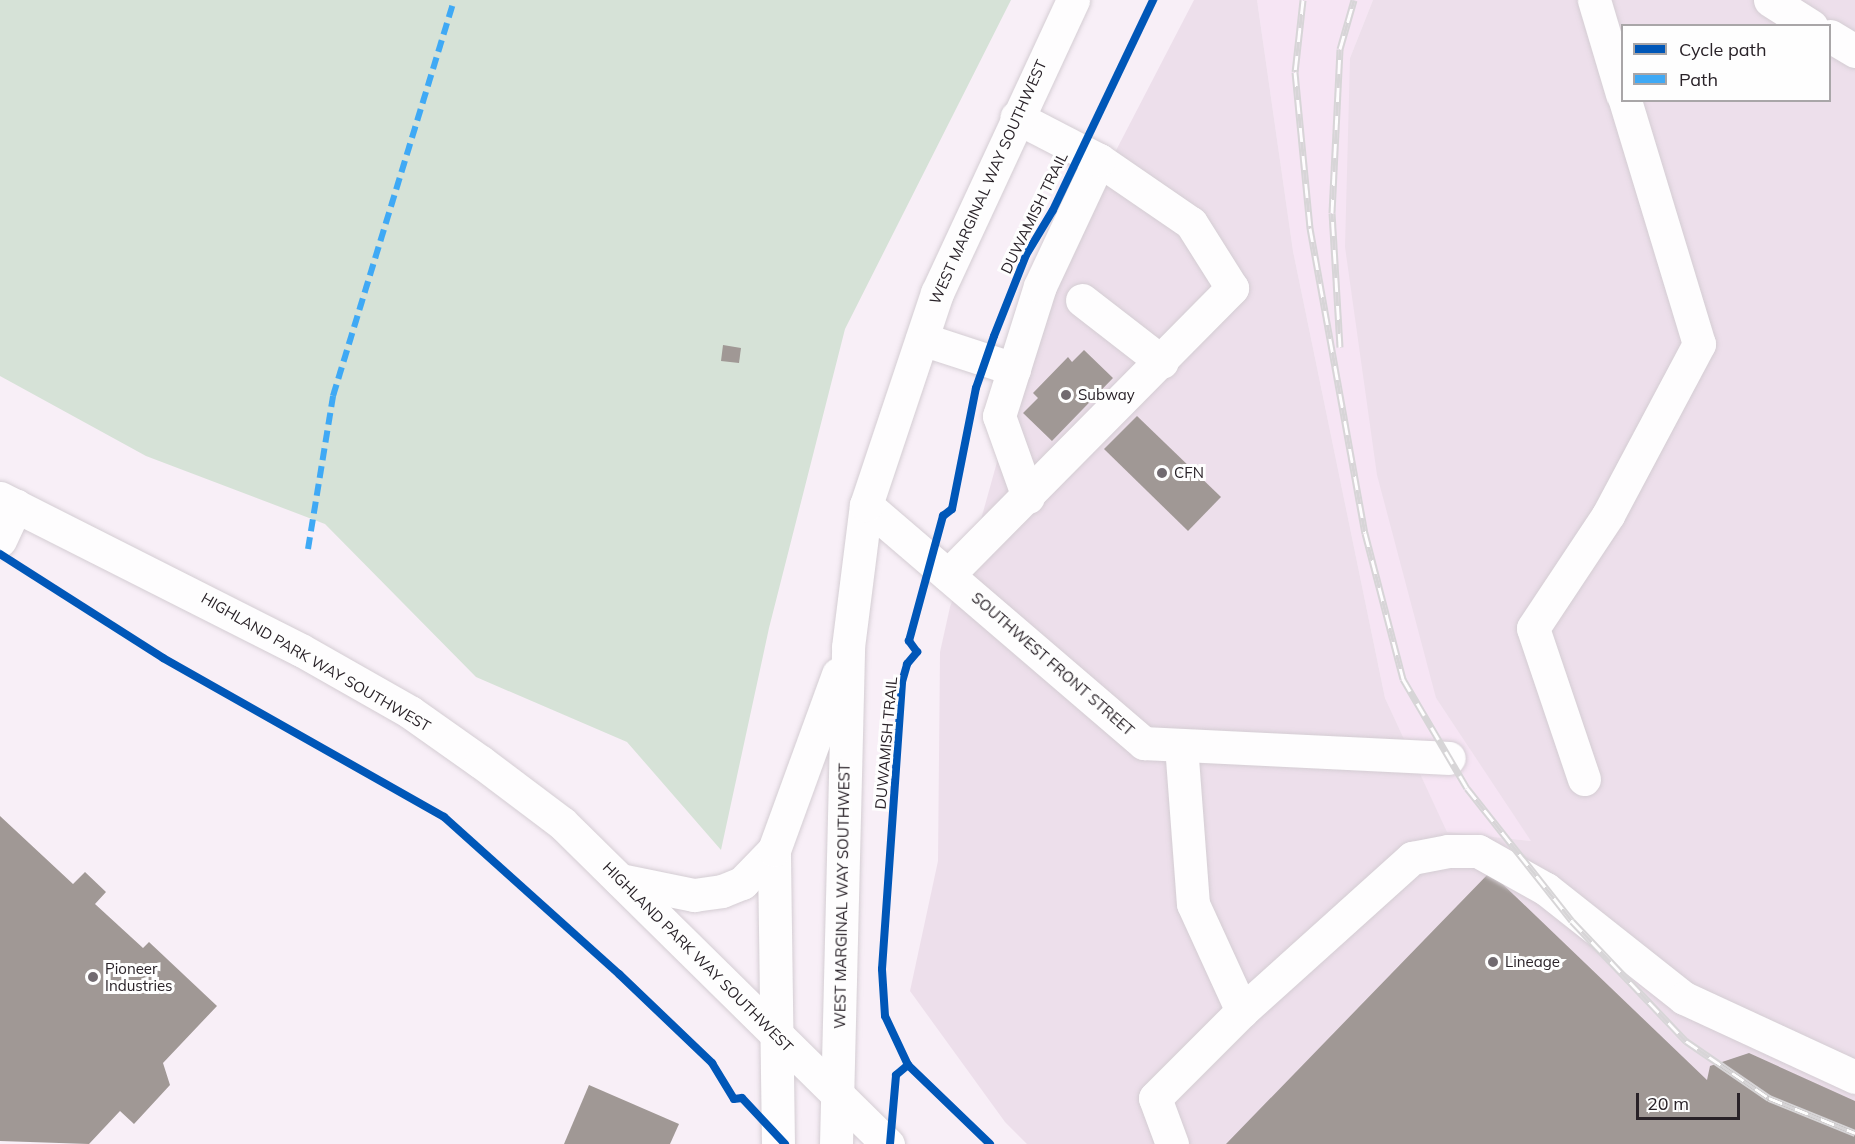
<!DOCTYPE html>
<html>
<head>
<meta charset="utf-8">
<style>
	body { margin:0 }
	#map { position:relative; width:1855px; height:1144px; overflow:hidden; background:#f8eff7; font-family:Mulish,sans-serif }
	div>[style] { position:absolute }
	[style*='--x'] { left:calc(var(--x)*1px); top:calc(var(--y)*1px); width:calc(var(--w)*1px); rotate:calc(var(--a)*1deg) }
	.built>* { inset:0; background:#f6e5f4 }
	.industrial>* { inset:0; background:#eddfeb }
	.green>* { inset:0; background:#d6e2d7 }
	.building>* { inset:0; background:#a09895 }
	.roads { filter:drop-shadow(0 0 2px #d4cdd3) drop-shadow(0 0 2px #d4cdd3) }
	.minor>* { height:33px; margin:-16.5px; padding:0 16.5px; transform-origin:16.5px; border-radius:16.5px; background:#fefdfe }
	.major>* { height:33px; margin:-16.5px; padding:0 16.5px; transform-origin:16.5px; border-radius:16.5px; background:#fefdfe }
	.rail>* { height:7px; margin-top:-3.5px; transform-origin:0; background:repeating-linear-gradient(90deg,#fefefe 0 14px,#d7d5d7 0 28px); box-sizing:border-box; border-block:2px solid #d7d5d7 }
	.quiet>* { height:6px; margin-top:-3px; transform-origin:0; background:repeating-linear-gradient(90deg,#3fa9f5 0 12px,transparent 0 18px) }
	.cycleway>* { height:8px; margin:-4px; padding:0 4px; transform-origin:4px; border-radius:4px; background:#0057b8 }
	.dots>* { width:16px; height:16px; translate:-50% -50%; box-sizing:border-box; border:3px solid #fefefe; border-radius:50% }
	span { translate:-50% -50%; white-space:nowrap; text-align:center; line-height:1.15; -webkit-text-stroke:6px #fefefe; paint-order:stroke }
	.street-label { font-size:15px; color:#292228 }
	.poi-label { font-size:15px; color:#292228 }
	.left { translate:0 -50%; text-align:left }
	.legend { position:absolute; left:1621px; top:24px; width:210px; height:78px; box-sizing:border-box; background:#fefefe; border:2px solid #a9a6a8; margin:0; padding:8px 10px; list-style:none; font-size:18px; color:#292228 }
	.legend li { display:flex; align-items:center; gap:12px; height:30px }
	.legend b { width:30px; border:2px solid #a9a6a8 }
	.scale { position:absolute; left:1636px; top:1093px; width:104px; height:27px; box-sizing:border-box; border:3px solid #292228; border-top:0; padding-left:8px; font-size:18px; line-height:21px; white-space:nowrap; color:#292228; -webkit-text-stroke:4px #fefefe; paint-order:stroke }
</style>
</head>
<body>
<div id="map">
	<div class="built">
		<div style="clip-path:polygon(1257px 0,1373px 0,1350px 58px,1436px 698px,1532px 841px,1447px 833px,1385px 698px,1293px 251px)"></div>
	</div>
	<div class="industrial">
		<div style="clip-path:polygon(evenodd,1194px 0,1257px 0,1293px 251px,1385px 698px,1447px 832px,1531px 841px,1436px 698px,1377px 475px,1345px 247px,1350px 58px,1373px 0,1855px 0,1855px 1144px,1027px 1144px,1005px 1122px,910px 991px,938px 861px,940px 652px,950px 607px,975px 541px,1026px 358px,1095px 191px,1194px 0,1622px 26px,1830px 26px,1830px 100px,1622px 100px,1622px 26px)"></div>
	</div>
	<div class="green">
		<div style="clip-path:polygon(0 0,1011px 0,845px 329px,769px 628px,721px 850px,627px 742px,476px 677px,325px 524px,146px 456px,0 376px)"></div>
	</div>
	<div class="building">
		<div style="clip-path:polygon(723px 345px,741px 348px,739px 363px,721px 361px)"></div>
		<div style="clip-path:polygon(1084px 350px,1113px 378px,1052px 441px,1023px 413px,1038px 398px,1033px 393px,1068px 357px,1072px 362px)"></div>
		<div style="clip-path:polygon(1137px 416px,1221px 497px,1188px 531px,1104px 449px)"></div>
		<div style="clip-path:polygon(0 816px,73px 884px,85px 872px,106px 892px,95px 904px,143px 948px,149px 942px,217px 1006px,163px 1063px,170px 1085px,134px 1124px,120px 1111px,89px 1144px,0 1141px)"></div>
		<div style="clip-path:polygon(1490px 872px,1707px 1080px,1710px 1066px,1749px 1053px,1855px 1101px,1855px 1144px,1226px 1144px)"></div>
		<div style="clip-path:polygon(589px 1085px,679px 1124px,670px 1144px,564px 1144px)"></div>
	</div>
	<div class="roads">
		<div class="minor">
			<div style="--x:1594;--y:0;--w:98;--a:73.4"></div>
			<div style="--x:1770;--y:0;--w:49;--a:32.4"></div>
			<div style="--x:1830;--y:36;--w:29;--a:31"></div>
			<div style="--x:1082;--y:300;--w:101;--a:37.8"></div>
			<div style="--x:922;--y:339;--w:97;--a:18.1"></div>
			<div style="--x:1028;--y:497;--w:86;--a:-109.7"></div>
			<div style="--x:999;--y:416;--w:136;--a:-72.5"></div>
			<div style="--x:1040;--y:286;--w:139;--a:-64.9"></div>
			<div style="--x:866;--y:505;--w:366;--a:40.6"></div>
			<div style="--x:1144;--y:743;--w:305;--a:2.8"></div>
			<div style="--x:0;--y:540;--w:38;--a:-65"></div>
			<div style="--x:948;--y:575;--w:404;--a:-45.3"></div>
			<div style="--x:1232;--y:288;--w:77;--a:-122.2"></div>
			<div style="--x:1191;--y:223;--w:112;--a:-145.6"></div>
			<div style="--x:1099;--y:160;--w:93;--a:-152.6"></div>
			<div style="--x:1181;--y:745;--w:159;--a:85.7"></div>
			<div style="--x:1193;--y:904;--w:118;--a:65.4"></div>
			<div style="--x:1584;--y:779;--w:159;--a:-108.7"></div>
			<div style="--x:1533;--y:628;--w:136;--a:-56.4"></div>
			<div style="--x:1608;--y:515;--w:194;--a:-62"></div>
			<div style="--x:1699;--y:344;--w:255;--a:-106.9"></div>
			<div style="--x:1172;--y:1144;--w:49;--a:-110.3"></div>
			<div style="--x:1155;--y:1098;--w:123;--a:-45"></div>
			<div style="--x:1242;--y:1011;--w:229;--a:-42"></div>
			<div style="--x:1412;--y:858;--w:37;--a:-11"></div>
			<div style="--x:1448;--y:851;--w:30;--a:0"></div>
			<div style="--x:1478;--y:851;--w:78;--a:29.2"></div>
			<div style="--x:1546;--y:889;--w:176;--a:38.3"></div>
			<div style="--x:1684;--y:998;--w:188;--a:24.8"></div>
		</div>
		<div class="major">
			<div style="--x:0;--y:498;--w:337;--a:26.8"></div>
			<div style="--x:301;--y:650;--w:125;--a:29.6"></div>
			<div style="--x:410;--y:712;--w:87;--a:35.2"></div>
			<div style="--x:481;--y:762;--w:101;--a:37"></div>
			<div style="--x:562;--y:823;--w:458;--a:44.6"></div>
			<div style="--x:620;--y:880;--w:76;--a:11.5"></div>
			<div style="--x:694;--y:895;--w:28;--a:-8"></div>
			<div style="--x:722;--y:891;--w:22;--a:-22"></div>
			<div style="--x:742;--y:883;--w:46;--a:-45.9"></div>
			<div style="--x:778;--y:1144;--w:294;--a:-90.8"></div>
			<div style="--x:774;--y:850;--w:187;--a:-70"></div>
			<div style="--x:836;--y:1144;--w:497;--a:-88.6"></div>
			<div style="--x:848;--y:647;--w:143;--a:-82.8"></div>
			<div style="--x:866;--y:505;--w:224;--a:-71.5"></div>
			<div style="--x:937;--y:293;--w:323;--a:-65.1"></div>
		</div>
	</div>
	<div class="rail">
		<div style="--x:1303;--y:0;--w:72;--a:96.3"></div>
		<div style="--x:1295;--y:72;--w:157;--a:84.5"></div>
		<div style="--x:1310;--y:228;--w:310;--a:79.8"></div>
		<div style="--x:1365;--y:533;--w:151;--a:75.4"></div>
		<div style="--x:1403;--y:679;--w:126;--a:59.6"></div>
		<div style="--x:1467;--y:788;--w:169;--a:51.7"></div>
		<div style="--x:1572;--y:921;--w:166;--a:46.5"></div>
		<div style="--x:1686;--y:1041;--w:101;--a:34.5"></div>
		<div style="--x:1769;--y:1098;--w:93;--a:22.1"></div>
		<div style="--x:1340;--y:347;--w:134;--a:-93.4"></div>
		<div style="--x:1332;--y:213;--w:164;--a:-87.2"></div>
		<div style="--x:1340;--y:49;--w:51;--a:-74.1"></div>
	</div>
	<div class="quiet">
		<div style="--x:308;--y:549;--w:155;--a:-80.7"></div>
		<div style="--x:333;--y:396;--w:414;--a:-73"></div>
	</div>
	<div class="cycleway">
		<div style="--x:0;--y:554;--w:193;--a:32.5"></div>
		<div style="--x:163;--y:658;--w:323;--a:29.5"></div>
		<div style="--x:444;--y:817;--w:235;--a:41.9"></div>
		<div style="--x:619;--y:974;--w:129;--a:43.7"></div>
		<div style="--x:712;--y:1063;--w:42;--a:58.6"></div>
		<div style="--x:734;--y:1099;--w:8;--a:-7"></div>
		<div style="--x:742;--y:1098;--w:63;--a:46.9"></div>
		<div style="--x:890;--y:1144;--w:69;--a:-85"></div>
		<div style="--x:896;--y:1075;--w:16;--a:-40"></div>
		<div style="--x:990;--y:1144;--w:114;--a:-136.1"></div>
		<div style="--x:908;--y:1065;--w:54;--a:-115.1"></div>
		<div style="--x:885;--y:1016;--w:47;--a:-93.7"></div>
		<div style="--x:882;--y:969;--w:288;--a:-86"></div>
		<div style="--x:902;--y:682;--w:19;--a:-74"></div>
		<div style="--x:907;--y:664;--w:16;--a:-50"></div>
		<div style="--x:917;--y:652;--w:14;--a:-126"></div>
		<div style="--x:909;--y:641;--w:130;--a:-74.8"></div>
		<div style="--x:943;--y:516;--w:11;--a:-38"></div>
		<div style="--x:952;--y:509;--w:123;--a:-78.8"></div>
		<div style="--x:976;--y:388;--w:55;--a:-70.9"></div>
		<div style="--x:994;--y:336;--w:87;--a:-68.4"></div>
		<div style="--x:1026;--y:255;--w:52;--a:-59"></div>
		<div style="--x:1053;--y:210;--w:233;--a:-64.5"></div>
	</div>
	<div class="dots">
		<div style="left:1066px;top:395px;background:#716a70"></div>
		<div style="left:1162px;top:473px;background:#716a70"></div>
		<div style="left:1493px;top:962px;background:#716a70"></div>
		<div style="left:93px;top:977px;background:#716a70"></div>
	</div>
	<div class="street-label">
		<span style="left:988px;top:182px;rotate:-66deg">WEST MARGINAL WAY SOUTHWEST</span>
		<span style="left:1034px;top:213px;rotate:-64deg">DUWAMISH TRAIL</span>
		<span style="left:316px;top:662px;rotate:30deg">HIGHLAND PARK WAY SOUTHWEST</span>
		<span style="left:1053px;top:664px;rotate:41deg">SOUTHWEST FRONT STREET</span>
		<span style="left:886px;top:743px;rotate:-85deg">DUWAMISH TRAIL</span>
		<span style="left:842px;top:896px;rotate:-89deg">WEST MARGINAL WAY SOUTHWEST</span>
		<span style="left:698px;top:957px;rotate:45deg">HIGHLAND PARK WAY SOUTHWEST</span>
	</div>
	<div class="poi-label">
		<span class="left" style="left:1078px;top:395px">Subway</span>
		<span class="left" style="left:1174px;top:473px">CFN</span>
		<span class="left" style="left:1505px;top:962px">Lineage</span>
		<span class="left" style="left:105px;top:977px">Pioneer<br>Industries</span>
	</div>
	<ul class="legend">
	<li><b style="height:8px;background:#0057b8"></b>Cycle path</li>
	<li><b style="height:8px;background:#3fa9f5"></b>Path</li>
	</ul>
	<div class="scale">20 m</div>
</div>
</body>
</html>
